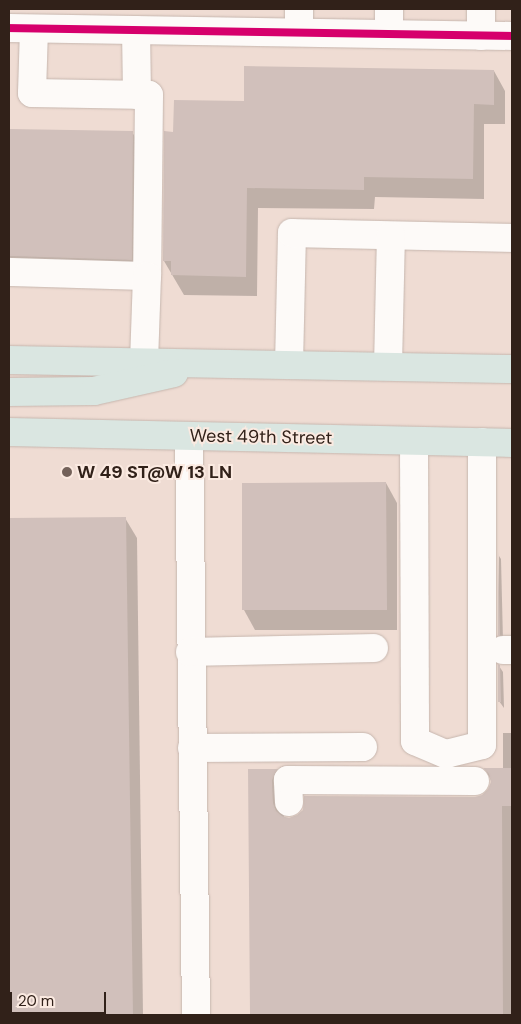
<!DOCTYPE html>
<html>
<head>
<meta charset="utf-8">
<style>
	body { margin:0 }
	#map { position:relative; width:521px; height:1024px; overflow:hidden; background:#efdcd3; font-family:"DM Sans",sans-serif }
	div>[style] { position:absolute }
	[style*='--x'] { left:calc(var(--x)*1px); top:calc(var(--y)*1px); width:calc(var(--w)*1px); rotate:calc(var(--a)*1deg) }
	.shadow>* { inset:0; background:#0003 }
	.building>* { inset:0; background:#d1c0bb }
	.roads { filter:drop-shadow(0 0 1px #c6b6ae) drop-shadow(0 0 1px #c6b6ae) }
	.minor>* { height:28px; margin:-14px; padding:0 14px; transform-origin:14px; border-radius:14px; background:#fdfaf8 }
	.major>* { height:28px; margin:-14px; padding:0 14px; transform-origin:14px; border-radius:14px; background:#dae6e1 }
	.cycleway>* { height:8px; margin:-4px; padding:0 4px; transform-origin:4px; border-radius:4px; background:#d6006c }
	.dots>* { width:14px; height:14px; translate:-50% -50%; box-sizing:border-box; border:2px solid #fbeae1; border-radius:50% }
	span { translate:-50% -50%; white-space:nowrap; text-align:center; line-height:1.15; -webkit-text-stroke:4px #fbeae1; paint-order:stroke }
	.street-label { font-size:18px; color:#312119 }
	.poi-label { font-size:18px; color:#312119; font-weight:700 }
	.left { translate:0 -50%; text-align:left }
	.frame { position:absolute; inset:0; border:10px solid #312119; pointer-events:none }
	.scale { position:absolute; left:10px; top:992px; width:96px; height:22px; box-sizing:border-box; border:2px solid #312119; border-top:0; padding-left:6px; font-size:15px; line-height:18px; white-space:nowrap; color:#312119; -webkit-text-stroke:4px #fbeae1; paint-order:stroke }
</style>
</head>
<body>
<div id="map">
	<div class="shadow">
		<div style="clip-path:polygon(494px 71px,505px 91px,505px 124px,484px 124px,484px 199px,375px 197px,374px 209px,258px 208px,257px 296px,184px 295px,164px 261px,165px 133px,174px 133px,245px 102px)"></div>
		<div style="clip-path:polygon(9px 130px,132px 132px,144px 152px,142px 279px,9px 279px)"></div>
		<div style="clip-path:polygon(386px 483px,397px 503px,397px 630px,255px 630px,244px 610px)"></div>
		<div style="clip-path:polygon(125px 518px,137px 538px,143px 1015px,9px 1015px,9px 520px)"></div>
		<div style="clip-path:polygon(499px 556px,501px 559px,503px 641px,499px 635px)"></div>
		<div style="clip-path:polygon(499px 666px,503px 672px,504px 708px,499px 701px)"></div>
		<div style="clip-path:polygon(503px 733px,512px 733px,512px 1015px,251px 1015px,250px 770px,277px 770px,288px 790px,283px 801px,284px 818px,289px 819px,476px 798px,483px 796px,489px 790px,492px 782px,485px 769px,503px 769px)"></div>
	</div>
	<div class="building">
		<div style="clip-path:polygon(244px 66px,494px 70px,494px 105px,474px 104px,473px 179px,364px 177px,364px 190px,247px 188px,246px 277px,171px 275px,171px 261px,163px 261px,164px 131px,173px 132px,174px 100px,244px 101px)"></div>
		<div style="clip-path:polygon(9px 129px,133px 131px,132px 260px,9px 256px)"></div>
		<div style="clip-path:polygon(386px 482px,387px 610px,242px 610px,242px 483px)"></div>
		<div style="clip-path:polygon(126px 517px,133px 1015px,9px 1015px,9px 518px)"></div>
		<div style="clip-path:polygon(498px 551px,500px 635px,498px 636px)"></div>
		<div style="clip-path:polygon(498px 664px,500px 665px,501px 702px,498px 702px)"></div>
		<div style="clip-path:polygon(483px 768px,512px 768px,512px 806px,502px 806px,503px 1015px,250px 1015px,248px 769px,278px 769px,272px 780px,273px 803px,276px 811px,282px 816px,289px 818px,297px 815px,303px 810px,304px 796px,475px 797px,482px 795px,488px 789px,491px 782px,489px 774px)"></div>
	</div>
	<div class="roads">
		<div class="minor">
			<div style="--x:299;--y:9;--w:23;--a:90"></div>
			<div style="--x:9;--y:28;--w:503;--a:0.91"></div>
			<div style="--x:34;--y:29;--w:64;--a:91.8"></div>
			<div style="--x:32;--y:93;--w:117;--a:1"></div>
			<div style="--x:149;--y:95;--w:181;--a:90.6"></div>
			<div style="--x:136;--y:30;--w:65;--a:89.1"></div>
			<div style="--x:389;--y:34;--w:25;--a:-90"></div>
			<div style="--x:481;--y:36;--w:27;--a:-90"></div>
			<div style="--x:9;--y:272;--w:138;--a:1.7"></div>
			<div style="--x:147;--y:276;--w:86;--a:92"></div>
			<div style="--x:289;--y:365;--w:132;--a:-88.7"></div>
			<div style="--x:292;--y:233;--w:220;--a:1.3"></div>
			<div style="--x:388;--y:366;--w:130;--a:-88.7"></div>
			<div style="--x:189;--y:436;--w:579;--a:89.31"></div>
			<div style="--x:414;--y:441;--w:300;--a:89.8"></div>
			<div style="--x:415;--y:741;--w:34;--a:23"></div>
			<div style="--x:446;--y:754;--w:37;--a:-14"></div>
			<div style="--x:482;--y:745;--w:303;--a:-90"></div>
			<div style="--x:503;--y:650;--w:9;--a:0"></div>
			<div style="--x:190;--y:652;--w:184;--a:-1.2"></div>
			<div style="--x:192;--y:748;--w:171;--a:-0.3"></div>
			<div style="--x:289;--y:802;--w:22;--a:-93"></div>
			<div style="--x:288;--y:780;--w:187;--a:0.3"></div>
		</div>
		<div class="major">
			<div style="--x:9;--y:360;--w:503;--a:1.03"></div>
			<div style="--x:9;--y:392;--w:85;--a:-0.7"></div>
			<div style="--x:94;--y:391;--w:82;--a:-12.7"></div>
			<div style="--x:9;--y:432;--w:503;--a:1.25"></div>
		</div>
	</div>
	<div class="cycleway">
		<div style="--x:9;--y:28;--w:503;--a:0.91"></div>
	</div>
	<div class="dots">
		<div style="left:67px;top:472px;background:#74625a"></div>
	</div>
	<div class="street-label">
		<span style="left:261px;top:437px;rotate:1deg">West 49th Street</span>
	</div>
	<div class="poi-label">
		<span class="left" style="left:77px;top:472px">W 49 ST@W 13 LN</span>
	</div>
	<div class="frame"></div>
	<div class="scale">20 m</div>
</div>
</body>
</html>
